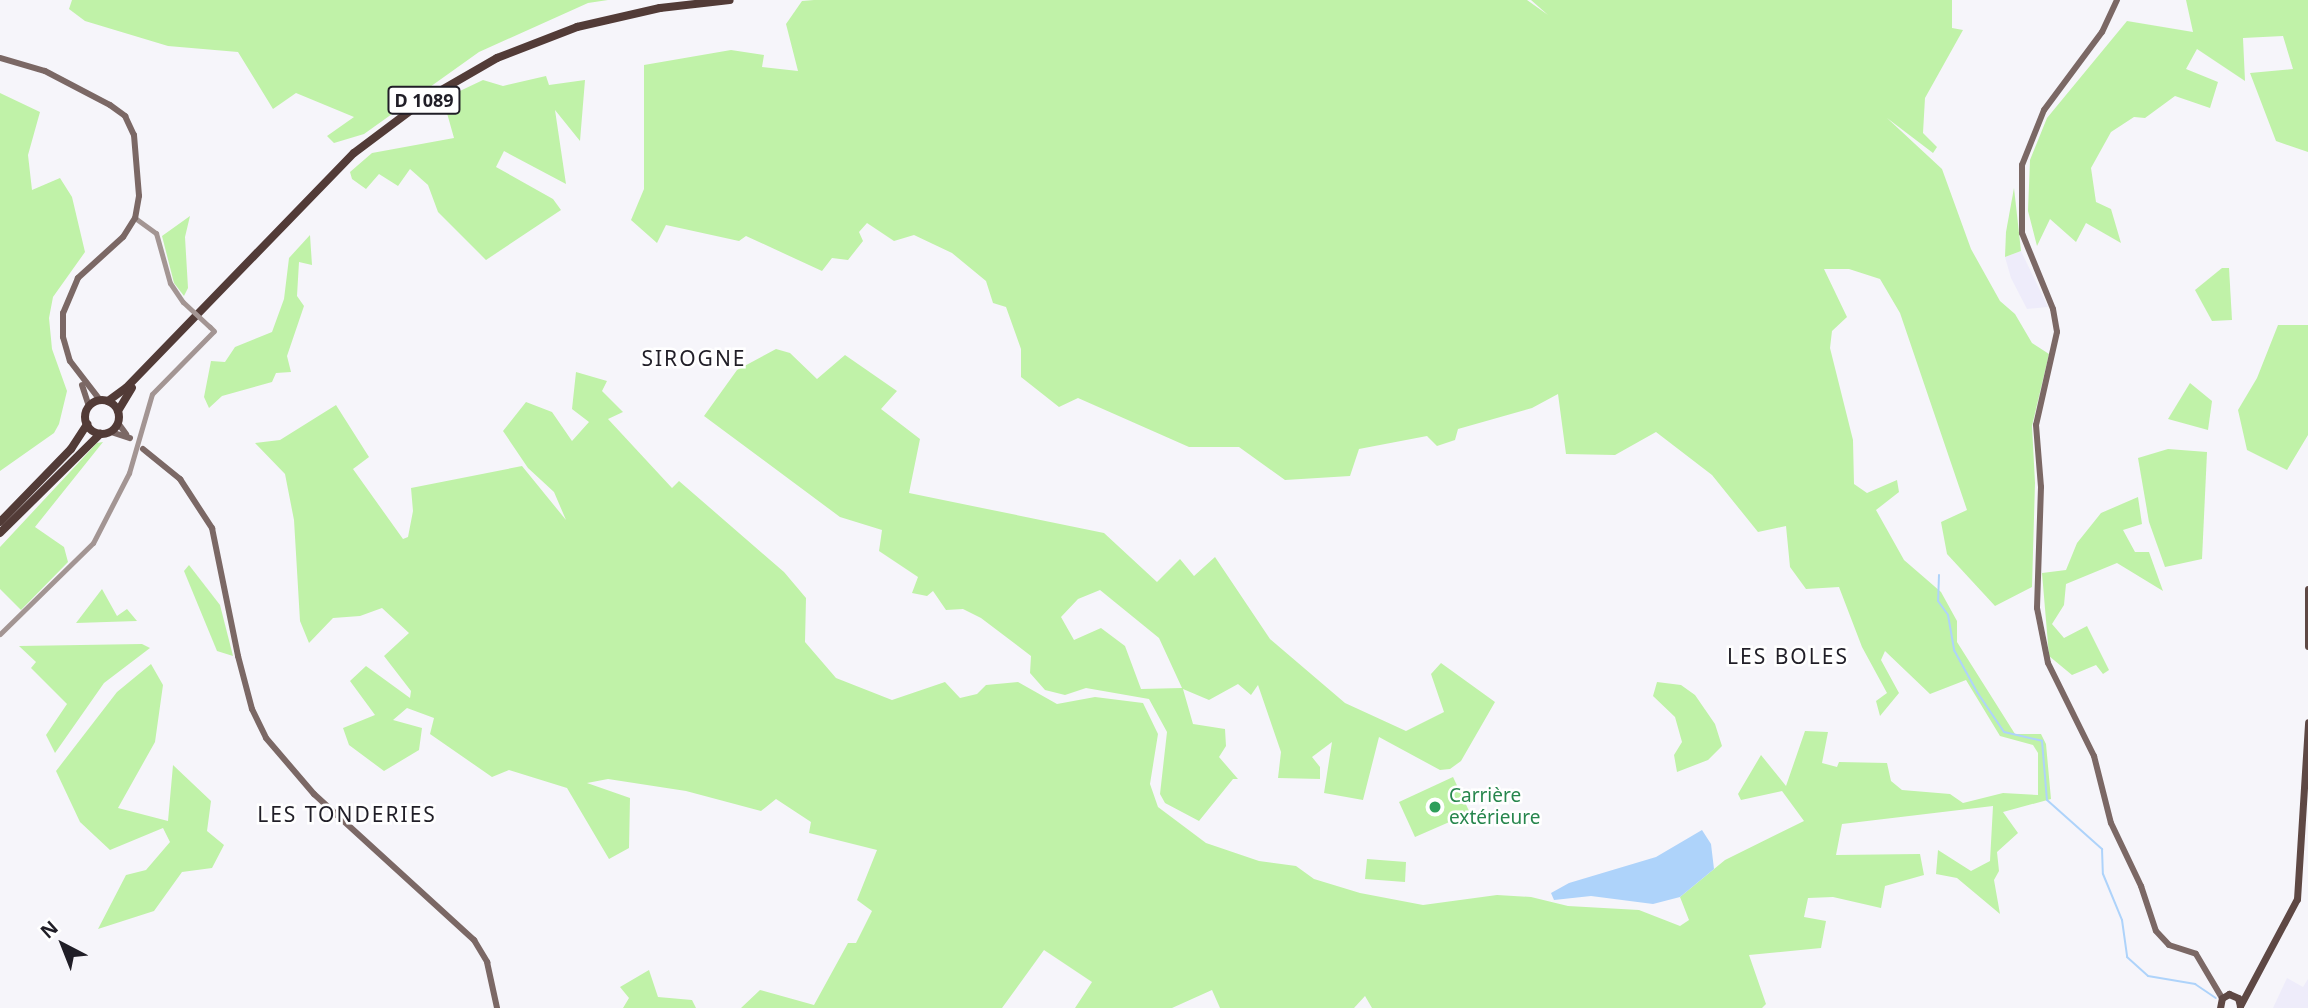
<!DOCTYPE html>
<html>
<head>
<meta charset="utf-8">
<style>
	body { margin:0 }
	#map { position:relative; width:2308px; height:1008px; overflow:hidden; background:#f6f5fa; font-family:"Noto Sans",sans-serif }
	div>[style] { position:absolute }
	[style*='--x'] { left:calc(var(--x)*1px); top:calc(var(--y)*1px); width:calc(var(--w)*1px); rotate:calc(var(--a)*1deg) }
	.built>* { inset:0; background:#eeecfa }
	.green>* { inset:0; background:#c0f2a8 }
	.water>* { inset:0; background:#aed3fa }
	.stream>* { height:2px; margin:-1px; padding:0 1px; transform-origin:1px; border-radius:1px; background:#aed3fa }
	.tertiary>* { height:5px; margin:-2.5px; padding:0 2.5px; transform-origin:2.5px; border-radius:2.5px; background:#a39593 }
	.secondary>* { height:6px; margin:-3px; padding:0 3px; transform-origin:3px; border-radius:3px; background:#7b6865 }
	.primary>* { height:7px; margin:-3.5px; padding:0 3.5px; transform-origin:3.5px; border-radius:3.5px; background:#5e4844 }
	.trunk>* { height:8px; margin:-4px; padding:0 4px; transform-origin:4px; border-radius:4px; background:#523b37 }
	.trunk>.ring { margin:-4px; padding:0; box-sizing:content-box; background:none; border:8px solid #523b37; border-radius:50% }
	.tertiary-bridge>* { height:5px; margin:-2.5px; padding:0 2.5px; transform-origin:2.5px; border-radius:2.5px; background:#a39593 }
	.dots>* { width:19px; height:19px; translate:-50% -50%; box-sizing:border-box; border:4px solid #fff; border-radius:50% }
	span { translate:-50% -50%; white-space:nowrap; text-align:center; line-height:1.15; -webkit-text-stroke:5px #fff; paint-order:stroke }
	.shield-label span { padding:2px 5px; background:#fff; border:2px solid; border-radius:5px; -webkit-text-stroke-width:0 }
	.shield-label { font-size:18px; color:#201e27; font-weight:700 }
	.leisure-label { font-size:19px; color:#27864d }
	.left { translate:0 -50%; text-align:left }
	.neighbourhood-label { font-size:21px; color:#201e27; letter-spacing:2px }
	.north { position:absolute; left:28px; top:910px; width:70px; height:70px; -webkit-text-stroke:5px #fff; paint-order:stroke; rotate:318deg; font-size:19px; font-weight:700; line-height:28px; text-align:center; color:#201e27 }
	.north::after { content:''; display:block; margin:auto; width:24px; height:32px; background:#201e27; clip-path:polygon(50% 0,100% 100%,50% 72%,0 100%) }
</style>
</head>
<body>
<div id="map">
	<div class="built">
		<div style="clip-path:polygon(2021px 251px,2048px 307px,2027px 309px,2011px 278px,2005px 257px)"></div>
		<div style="clip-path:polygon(2287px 978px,2303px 987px,2308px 979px,2308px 1008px,2273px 1008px)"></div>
	</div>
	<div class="green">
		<div style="clip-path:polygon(72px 0,608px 0,588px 3px,479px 52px,364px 134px,334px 143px,327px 136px,354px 117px,296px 93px,273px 109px,238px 52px,168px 46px,85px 21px,69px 9px)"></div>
		<div style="clip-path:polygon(814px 0,1527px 0,1548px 15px,1531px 0,1952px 0,1952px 28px,1963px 30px,1925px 98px,1923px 133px,1937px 147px,1933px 153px,1887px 118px,1942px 169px,1971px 249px,2000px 301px,2015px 314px,2032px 343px,2049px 354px,2032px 426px,2035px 483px,2032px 587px,1995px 606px,1947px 554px,1941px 522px,1967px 510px,1900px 313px,1880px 279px,1849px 269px,1824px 269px,1847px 317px,1832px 331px,1830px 348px,1853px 440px,1854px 484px,1867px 493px,1897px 480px,1899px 492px,1876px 510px,1904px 560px,1941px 592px,1957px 621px,1957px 642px,2015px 734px,2041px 734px,2046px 744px,2051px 799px,2003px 812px,2018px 833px,1997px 852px,1999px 871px,1994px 880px,2000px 914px,1957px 878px,1936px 874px,1938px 850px,1971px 871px,1990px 861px,1993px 806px,1842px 824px,1836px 855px,1920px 854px,1924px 875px,1885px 886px,1881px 908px,1833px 897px,1808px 898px,1804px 917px,1826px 921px,1821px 948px,1749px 955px,1766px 1004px,1762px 1008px,1372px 1008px,1365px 996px,1354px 1008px,1220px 1008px,1212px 990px,1172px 1008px,1075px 1008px,1092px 982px,1044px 950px,1002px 1008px,741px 1008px,760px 990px,814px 1005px,848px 943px,856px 943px,872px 911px,857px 900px,877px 850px,809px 833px,811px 822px,776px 799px,761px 811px,686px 791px,608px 779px,587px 783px,630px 798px,629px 848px,609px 859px,567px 788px,509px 770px,492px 777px,430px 734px,434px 718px,407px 708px,393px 720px,422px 728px,419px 750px,384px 771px,349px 745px,343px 728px,375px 715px,350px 681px,366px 666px,410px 698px,411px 691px,384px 656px,409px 633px,382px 608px,360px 616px,333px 618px,309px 643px,300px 621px,294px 520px,285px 474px,255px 443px,280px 440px,336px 405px,369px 457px,353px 469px,403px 539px,408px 537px,413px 511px,411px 488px,522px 466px,566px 520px,554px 492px,528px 468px,503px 431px,526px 402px,552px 412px,572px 441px,589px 422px,572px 409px,576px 372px,607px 381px,602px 391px,623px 412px,608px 419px,672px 488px,679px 481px,784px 572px,806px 598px,805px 642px,836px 678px,892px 700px,945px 682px,960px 698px,977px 694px,986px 685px,1018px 682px,1057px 704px,1095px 697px,1143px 703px,1158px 734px,1150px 784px,1158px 807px,1206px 843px,1259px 861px,1296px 866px,1314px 879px,1360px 893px,1423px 905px,1497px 895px,1531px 897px,1568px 906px,1639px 910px,1680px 926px,1689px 920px,1680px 897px,1725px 860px,1804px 821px,1782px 791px,1741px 800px,1738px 794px,1761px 755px,1786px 786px,1805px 731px,1828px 732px,1822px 763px,1837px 767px,1839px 762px,1887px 763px,1891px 781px,1902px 790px,1950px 794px,1963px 803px,2003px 793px,2038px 795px,2038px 753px,2033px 745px,2000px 736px,1966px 680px,1930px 694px,1885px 651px,1881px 660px,1899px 693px,1880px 716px,1876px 701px,1887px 693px,1862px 647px,1839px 587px,1806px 589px,1790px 567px,1786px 526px,1758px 532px,1712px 475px,1656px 432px,1615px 455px,1566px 454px,1558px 394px,1532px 408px,1458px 429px,1455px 440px,1437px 446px,1427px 436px,1359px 449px,1350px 476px,1285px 480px,1239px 447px,1189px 447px,1078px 398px,1059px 407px,1021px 377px,1021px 349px,1006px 307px,993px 303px,986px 281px,952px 253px,914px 235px,894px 241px,867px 223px,859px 232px,863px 241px,848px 260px,832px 258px,822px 271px,746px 236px,739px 241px,666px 225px,657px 243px,631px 220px,644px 189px,644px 65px,731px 50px,764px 55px,762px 67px,798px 71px,786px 24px,802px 1px)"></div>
		<div style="clip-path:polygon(2186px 0,2308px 0,2308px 152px,2276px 141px,2250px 73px,2293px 69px,2283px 36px,2243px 38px,2245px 81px,2197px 49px,2186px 69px,2218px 82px,2210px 108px,2175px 96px,2145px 118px,2134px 117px,2111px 132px,2091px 168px,2096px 202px,2111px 209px,2121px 243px,2086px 223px,2076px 242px,2050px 219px,2037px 246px,2028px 211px,2030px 160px,2047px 118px,2127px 21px,2193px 32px)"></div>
		<div style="clip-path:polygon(546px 76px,549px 85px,585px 80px,580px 141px,555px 110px,566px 184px,504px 151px,496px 167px,553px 199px,561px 210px,486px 260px,438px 212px,428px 185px,410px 169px,398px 186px,379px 174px,366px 189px,352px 179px,350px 172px,372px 153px,454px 138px,443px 99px,483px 80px,503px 86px)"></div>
		<div style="clip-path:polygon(0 93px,40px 112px,28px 155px,32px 190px,60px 178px,72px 197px,85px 252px,53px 297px,49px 318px,52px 349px,67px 391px,59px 424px,54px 433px,0 471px)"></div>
		<div style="clip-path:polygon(2014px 188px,2021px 251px,2005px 257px,2006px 232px)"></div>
		<div style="clip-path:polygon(190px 216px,185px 237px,188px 288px,184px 296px,174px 283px,162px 236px)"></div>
		<div style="clip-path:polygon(310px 235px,312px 265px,299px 262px,297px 296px,304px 306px,287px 356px,291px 372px,276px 373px,272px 382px,222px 396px,209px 408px,204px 397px,211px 361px,225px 362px,235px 347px,272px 332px,284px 299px,289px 258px)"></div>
		<div style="clip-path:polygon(2222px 268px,2229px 268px,2232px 320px,2212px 321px,2195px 290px)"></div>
		<div style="clip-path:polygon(2278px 325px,2308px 325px,2308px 435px,2287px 470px,2247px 450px,2238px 410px,2257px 378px)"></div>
		<div style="clip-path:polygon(evenodd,776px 349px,790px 353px,817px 379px,845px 355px,897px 391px,881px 409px,920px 439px,909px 493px,1104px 533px,1157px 582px,1180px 559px,1194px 576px,1215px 557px,1270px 639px,1345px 703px,1406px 731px,1444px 712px,1431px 674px,1441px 663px,1495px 702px,1461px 761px,1450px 769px,1440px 770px,1379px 737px,1363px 800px,1324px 793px,1332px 742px,1312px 757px,1320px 767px,1320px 779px,1278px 778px,1281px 752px,1258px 685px,1251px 695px,1238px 684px,1209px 700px,1183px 689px,1193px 724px,1225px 729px,1226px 746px,1219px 757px,1238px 779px,1233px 779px,1199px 821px,1165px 803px,1160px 794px,1167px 732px,1149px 699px,1086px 688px,1065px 695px,1045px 690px,1030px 673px,1031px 656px,981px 618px,963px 609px,946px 610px,933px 591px,927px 596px,912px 593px,918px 577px,879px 551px,882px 530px,840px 517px,704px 416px,737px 370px,776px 349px,1100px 590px,1159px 638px,1182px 688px,1141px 689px,1125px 646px,1101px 628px,1074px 640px,1061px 617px,1078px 599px,1100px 590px)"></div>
		<div style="clip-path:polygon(2190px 383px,2212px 401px,2208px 430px,2168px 419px)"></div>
		<div style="clip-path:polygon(103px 442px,35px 527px,64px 547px,68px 562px,21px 610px,0 589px,0 547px,97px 443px)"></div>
		<div style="clip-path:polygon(2168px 449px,2207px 452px,2202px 559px,2165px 567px,2149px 522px,2138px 458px)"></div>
		<div style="clip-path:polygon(2138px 497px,2142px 524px,2123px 530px,2135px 552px,2149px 552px,2163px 591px,2117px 563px,2066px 584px,2064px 605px,2052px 624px,2064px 638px,2087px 626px,2109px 670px,2103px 674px,2096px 665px,2072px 675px,2049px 656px,2042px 573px,2066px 570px,2077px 543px,2101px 513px)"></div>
		<div style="clip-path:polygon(189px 565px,220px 605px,233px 656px,217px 651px,184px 571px)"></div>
		<div style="clip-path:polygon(102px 589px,117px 616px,127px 609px,137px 621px,76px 623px)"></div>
		<div style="clip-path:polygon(142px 644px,150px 648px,104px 683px,55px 753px,46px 735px,67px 704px,31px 668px,36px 662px,19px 646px)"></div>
		<div style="clip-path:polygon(151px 664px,163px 685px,155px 742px,118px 808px,168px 821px,173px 765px,211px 801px,207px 831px,224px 845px,212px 868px,182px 872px,154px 911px,98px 929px,126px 875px,146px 870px,170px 842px,163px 828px,110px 850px,80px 822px,56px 771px,117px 692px)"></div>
		<div style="clip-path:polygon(1657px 682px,1681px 685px,1695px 695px,1715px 724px,1722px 746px,1708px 760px,1677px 772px,1674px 755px,1682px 742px,1675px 717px,1653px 696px)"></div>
		<div style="clip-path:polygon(1453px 777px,1470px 813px,1415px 837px,1399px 802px)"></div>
		<div style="clip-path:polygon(1367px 859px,1406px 862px,1405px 882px,1365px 879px)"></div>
		<div style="clip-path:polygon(649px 970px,658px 997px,692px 1000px,696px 1008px,623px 1008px,629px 998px,620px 987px)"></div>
	</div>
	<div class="water">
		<div style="clip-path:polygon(1702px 830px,1711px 844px,1714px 869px,1680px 897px,1653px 904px,1591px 896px,1554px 900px,1551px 893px,1569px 883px,1656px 857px)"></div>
	</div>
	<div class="stream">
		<div style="--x:1939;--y:575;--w:26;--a:92"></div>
		<div style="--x:1938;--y:601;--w:17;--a:54"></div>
		<div style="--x:1948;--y:615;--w:36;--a:80"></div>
		<div style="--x:1954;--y:650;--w:48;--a:61.3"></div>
		<div style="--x:1977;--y:692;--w:48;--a:56"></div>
		<div style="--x:2004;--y:732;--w:39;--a:13"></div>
		<div style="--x:2042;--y:741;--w:59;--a:85.2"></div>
		<div style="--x:2047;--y:800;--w:74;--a:41.7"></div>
		<div style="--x:2102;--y:849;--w:25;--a:88"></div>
		<div style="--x:2103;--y:874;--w:50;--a:67.6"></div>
		<div style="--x:2122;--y:920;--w:37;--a:82"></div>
		<div style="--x:2127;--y:957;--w:28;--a:42"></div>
		<div style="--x:2148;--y:976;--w:48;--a:9.7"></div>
		<div style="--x:2195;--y:984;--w:25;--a:34"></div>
	</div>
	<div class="tertiary">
		<div style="--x:135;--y:218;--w:26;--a:36"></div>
		<div style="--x:156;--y:233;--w:52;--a:74.4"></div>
		<div style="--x:170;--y:283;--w:23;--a:56"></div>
		<div style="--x:0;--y:634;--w:130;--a:-44.4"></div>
		<div style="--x:93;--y:543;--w:79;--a:-62.8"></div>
		<div style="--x:129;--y:473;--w:82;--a:-73.8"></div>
		<div style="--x:152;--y:394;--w:88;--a:-45.5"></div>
		<div style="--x:214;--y:331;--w:6;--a:-135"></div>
	</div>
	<div class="secondary">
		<div style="--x:2117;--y:0;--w:35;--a:115"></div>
		<div style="--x:2102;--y:32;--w:97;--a:126.6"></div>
		<div style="--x:2044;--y:110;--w:59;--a:111.8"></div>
		<div style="--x:2022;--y:165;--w:68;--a:90"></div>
		<div style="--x:2022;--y:233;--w:82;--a:67.8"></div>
		<div style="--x:2053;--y:309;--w:23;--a:80"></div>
		<div style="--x:2057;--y:332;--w:95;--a:102.7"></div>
		<div style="--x:2036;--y:425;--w:62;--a:85.4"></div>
		<div style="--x:2041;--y:487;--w:121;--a:91.9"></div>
		<div style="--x:2037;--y:608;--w:56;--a:78.7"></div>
		<div style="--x:2048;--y:663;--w:104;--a:63.7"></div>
		<div style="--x:2094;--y:756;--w:69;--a:75.8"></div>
		<div style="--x:2111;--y:823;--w:70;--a:64.5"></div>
		<div style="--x:2141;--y:886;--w:47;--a:71.6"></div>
		<div style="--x:2156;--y:931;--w:19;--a:47"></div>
		<div style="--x:2169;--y:945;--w:28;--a:18"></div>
		<div style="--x:2196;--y:954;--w:51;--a:59.4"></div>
		<div style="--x:0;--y:58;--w:47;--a:16.1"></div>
		<div style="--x:45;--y:71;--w:73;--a:27.6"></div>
		<div style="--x:110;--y:105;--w:19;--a:36"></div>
		<div style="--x:125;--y:116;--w:21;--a:65"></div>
		<div style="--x:134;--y:135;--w:61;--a:85.3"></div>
		<div style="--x:139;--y:196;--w:22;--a:100"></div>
		<div style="--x:135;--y:218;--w:22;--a:122"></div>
		<div style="--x:123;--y:237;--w:61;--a:137.7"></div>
		<div style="--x:78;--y:278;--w:38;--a:113"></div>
		<div style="--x:63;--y:313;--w:24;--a:90"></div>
		<div style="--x:63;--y:337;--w:25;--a:74"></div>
		<div style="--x:70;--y:361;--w:49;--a:52.4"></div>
		<div style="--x:82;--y:385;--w:23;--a:72"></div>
		<div style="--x:118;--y:423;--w:14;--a:54"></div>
		<div style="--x:111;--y:432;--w:20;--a:18"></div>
		<div style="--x:143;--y:449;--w:48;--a:39"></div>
		<div style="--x:180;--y:479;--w:59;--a:56.9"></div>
		<div style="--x:212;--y:528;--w:131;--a:78.5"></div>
		<div style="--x:238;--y:656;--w:55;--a:75.2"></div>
		<div style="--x:252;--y:709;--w:32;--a:64"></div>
		<div style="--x:266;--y:738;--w:74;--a:49.4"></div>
		<div style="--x:314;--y:794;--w:217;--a:42.4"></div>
		<div style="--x:474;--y:940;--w:26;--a:59"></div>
		<div style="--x:487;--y:962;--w:47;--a:77.7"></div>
	</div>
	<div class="primary">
		<div style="--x:2308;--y:589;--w:57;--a:90"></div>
		<div style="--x:2240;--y:1006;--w:121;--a:-62"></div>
		<div style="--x:2297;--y:899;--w:177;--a:-86.4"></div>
		<div style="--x:2220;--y:1008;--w:10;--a:-79"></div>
		<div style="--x:2222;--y:998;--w:8;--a:-30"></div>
		<div style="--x:2229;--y:994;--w:10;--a:24"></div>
		<div style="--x:2238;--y:998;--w:8;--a:76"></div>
	</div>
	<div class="trunk">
		<div class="ring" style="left:85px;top:400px;width:26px;height:26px"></div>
		<div style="--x:108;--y:401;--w:22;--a:-36"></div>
		<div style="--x:126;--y:388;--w:327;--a:-45.9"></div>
		<div style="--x:354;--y:153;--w:90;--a:-36.9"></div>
		<div style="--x:426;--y:99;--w:82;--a:-30"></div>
		<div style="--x:497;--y:58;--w:86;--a:-21.2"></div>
		<div style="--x:577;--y:27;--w:85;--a:-12.9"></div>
		<div style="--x:660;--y:8;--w:70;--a:-6.5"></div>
		<div style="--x:118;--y:411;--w:27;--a:-59"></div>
		<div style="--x:0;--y:522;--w:102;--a:-45.8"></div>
		<div style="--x:71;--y:449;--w:30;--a:-57"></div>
		<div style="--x:0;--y:533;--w:141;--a:-44.7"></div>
	</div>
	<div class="tertiary-bridge">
		<div style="--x:183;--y:302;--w:37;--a:43"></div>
	</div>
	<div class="dots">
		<div style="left:1435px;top:807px;background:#2e9e5b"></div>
	</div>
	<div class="shield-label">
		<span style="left:424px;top:100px">D 1089</span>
	</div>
	<div class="leisure-label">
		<span class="left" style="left:1449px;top:807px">Carrière<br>extérieure</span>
	</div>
	<div class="neighbourhood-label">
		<span style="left:694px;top:358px">SIROGNE</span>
		<span style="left:1788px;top:656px">LES BOLES</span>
		<span style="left:347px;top:814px">LES TONDERIES</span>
	</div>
	<div class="north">N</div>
</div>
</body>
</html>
